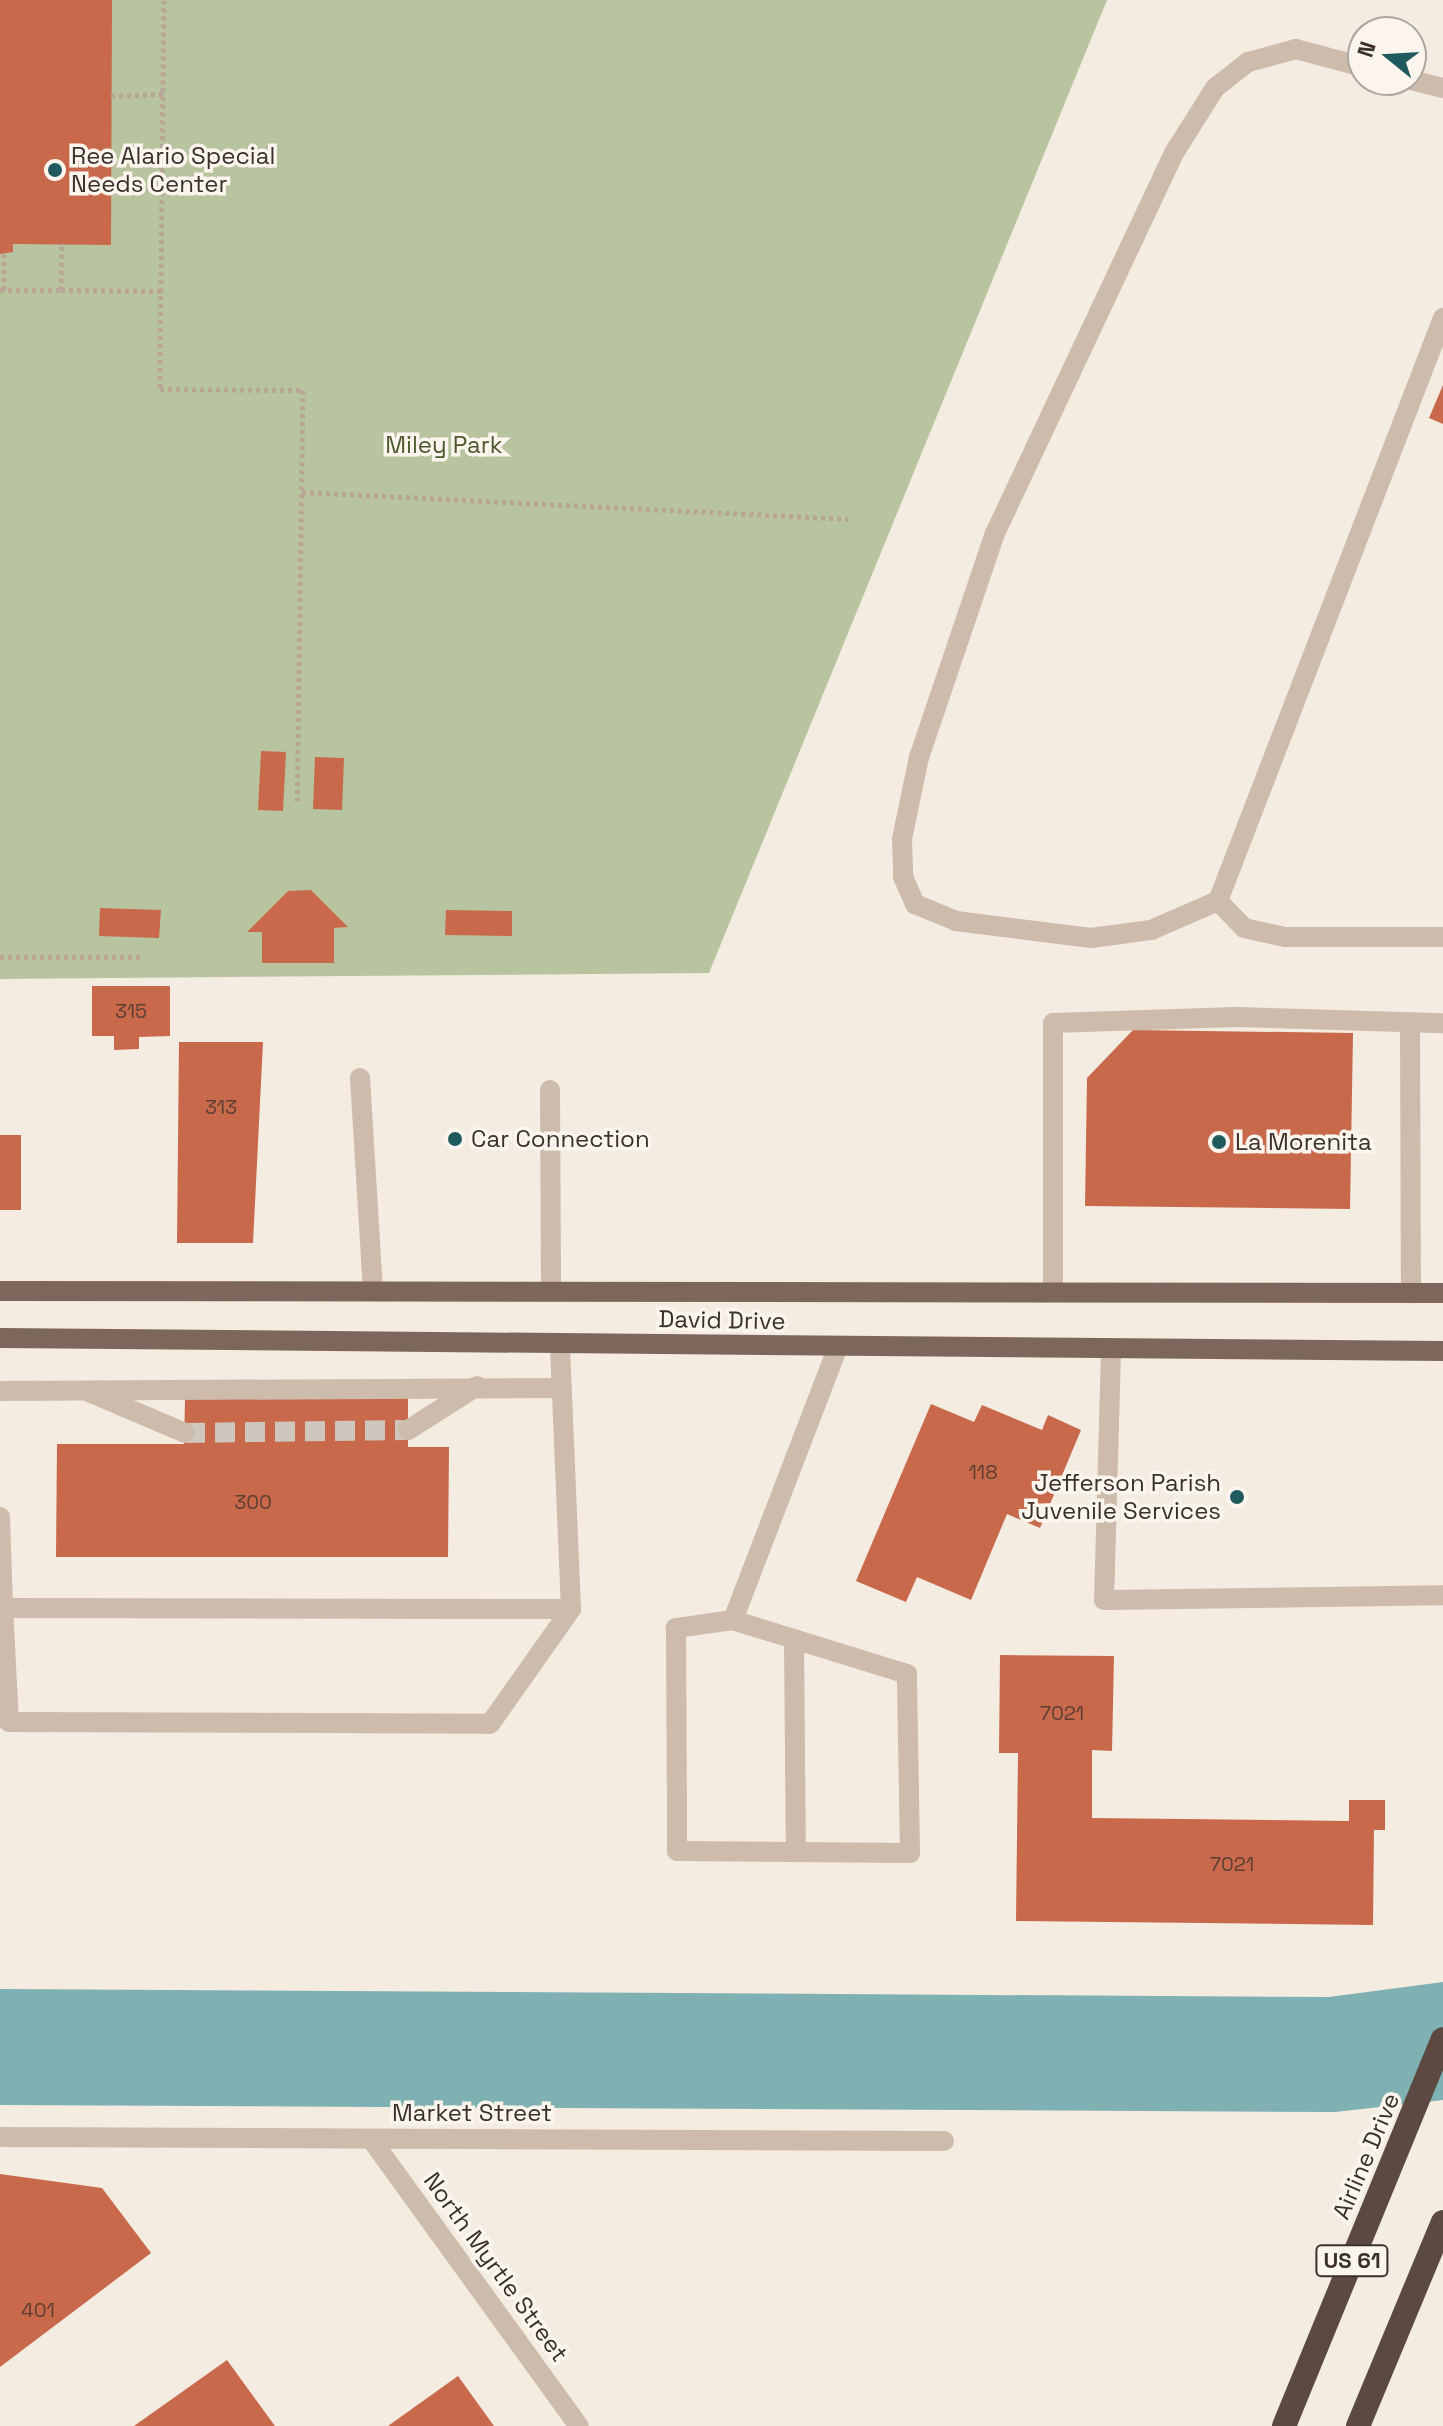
<!DOCTYPE html>
<html>
<head>
<meta charset="utf-8">
<style>
	body { margin:0 }
	#map { position:relative; width:1443px; height:2426px; overflow:hidden; background:#f4ebe1; font-family:"Space Grotesk",sans-serif }
	div>[style] { position:absolute }
	[style*='--x'] { left:calc(var(--x)*1px); top:calc(var(--y)*1px); width:calc(var(--w)*1px); rotate:calc(var(--a)*1deg) }
	.green>* { inset:0; background:#b8c4a0 }
	.water>* { inset:0; background:#7fb0b2 }
	.building>* { inset:0; background:#c8694b }
	.minor-tunnel>* { height:20px; margin-top:-10px; transform-origin:0; background:repeating-linear-gradient(90deg,#cfc6bd 0 20px,transparent 0 30px) }
	.path>* { height:5px; margin-top:-2.5px; transform-origin:0; background:repeating-linear-gradient(90deg,#b9a596 0 4px,transparent 0 8px) }
	.minor>* { height:20px; margin:-10px; padding:0 10px; transform-origin:10px; border-radius:10px; background:#cdbbac }
	.major>* { height:20px; margin:-10px; padding:0 10px; transform-origin:10px; border-radius:10px; background:#7d675c }
	.highway>* { height:24px; margin:-12px; padding:0 12px; transform-origin:12px; border-radius:12px; background:#5c4a42 }
	.dots>* { width:22px; height:22px; translate:-50% -50%; box-sizing:border-box; border:4px solid #fbf5ee; border-radius:50% }
	span { translate:-50% -50%; white-space:nowrap; text-align:center; line-height:1.15; -webkit-text-stroke:7px #fbf5ee; paint-order:stroke }
	.number-label { font-size:20px; color:#5e3e33 }
	.number-label span { -webkit-text-stroke-width:0 }
	.shield-label span { padding:2px 6px; background:#fbf5ee; border:2px solid; border-radius:6px; -webkit-text-stroke-width:0 }
	.shield-label { font-size:22px; color:#3b302b; font-weight:700 }
	.poi-label { font-size:24px; color:#3b302b }
	.left { translate:0 -50%; text-align:left }
	.right { translate:-100% -50%; text-align:right }
	.park-label { font-size:24px; color:#4a5a2e }
	.street-label { font-size:24px; color:#3b302b }
	.north { position:absolute; left:1347px; top:16px; width:80px; height:80px; box-sizing:border-box; background:#fbf5ee; border:2px solid #aea6a0; border-radius:50%; rotate:288deg; font-size:22px; font-weight:700; line-height:32px; text-align:center; color:#3b302b }
	.north::after { content:''; display:block; margin:auto; width:28px; height:36px; background:#1f5a5e; clip-path:polygon(50% 0,100% 100%,50% 72%,0 100%) }
</style>
</head>
<body>
<div id="map">
	<div class="green">
		<div style="clip-path:polygon(0 0,1107px 0,709px 973px,0 979px)"></div>
	</div>
	<div class="water">
		<div style="clip-path:polygon(1443px 1982px,1443px 2100px,1335px 2112px,0 2105px,0 1989px,1329px 1997px)"></div>
	</div>
	<div class="building">
		<div style="clip-path:polygon(0 0,112px 0,111px 245px,13px 244px,13px 252px,0 254px)"></div>
		<div style="clip-path:polygon(1443px 385px,1443px 424px,1429px 418px)"></div>
		<div style="clip-path:polygon(261px 751px,286px 752px,283px 811px,258px 810px)"></div>
		<div style="clip-path:polygon(315px 757px,344px 758px,342px 810px,313px 809px)"></div>
		<div style="clip-path:polygon(311px 890px,348px 927px,334px 928px,334px 963px,262px 963px,262px 932px,247px 932px,288px 891px)"></div>
		<div style="clip-path:polygon(100px 908px,161px 910px,159px 938px,99px 936px)"></div>
		<div style="clip-path:polygon(446px 910px,512px 911px,512px 936px,445px 935px)"></div>
		<div style="clip-path:polygon(92px 986px,170px 986px,170px 1036px,139px 1037px,139px 1049px,114px 1050px,114px 1036px,92px 1036px)"></div>
		<div style="clip-path:polygon(1133px 1030px,1353px 1033px,1350px 1209px,1085px 1206px,1087px 1078px)"></div>
		<div style="clip-path:polygon(179px 1042px,263px 1042px,253px 1243px,177px 1243px)"></div>
		<div style="clip-path:polygon(0 1135px,21px 1135px,21px 1210px,0 1210px)"></div>
		<div style="clip-path:polygon(408px 1398px,408px 1447px,449px 1447px,448px 1557px,56px 1557px,57px 1444px,184px 1444px,185px 1399px)"></div>
		<div style="clip-path:polygon(931px 1404px,974px 1422px,982px 1405px,1042px 1430px,1048px 1415px,1081px 1430px,1040px 1528px,1007px 1514px,971px 1600px,917px 1577px,906px 1602px,856px 1581px)"></div>
		<div style="clip-path:polygon(1000px 1655px,1114px 1656px,1112px 1751px,1092px 1750px,1092px 1818px,1349px 1821px,1349px 1800px,1385px 1800px,1385px 1830px,1374px 1830px,1373px 1925px,1016px 1921px,1018px 1753px,999px 1753px)"></div>
		<div style="clip-path:polygon(0 2174px,102px 2188px,151px 2253px,0 2367px)"></div>
		<div style="clip-path:polygon(227px 2360px,275px 2426px,134px 2426px)"></div>
		<div style="clip-path:polygon(458px 2376px,494px 2426px,388px 2426px)"></div>
	</div>
	<div class="minor-tunnel">
		<div style="--x:185;--y:1433;--w:223;--a:-0.8"></div>
	</div>
	<div class="path">
		<div style="--x:164;--y:0;--w:389;--a:90.6"></div>
		<div style="--x:160;--y:389;--w:143;--a:0.4"></div>
		<div style="--x:303;--y:390;--w:411;--a:90.8"></div>
		<div style="--x:111;--y:96;--w:52;--a:-2.2"></div>
		<div style="--x:4;--y:254;--w:36;--a:90"></div>
		<div style="--x:0;--y:290;--w:61;--a:0"></div>
		<div style="--x:61;--y:290;--w:46;--a:-88.8"></div>
		<div style="--x:61;--y:290;--w:100;--a:0.6"></div>
		<div style="--x:302;--y:492;--w:547;--a:2.83"></div>
		<div style="--x:0;--y:957;--w:141;--a:0"></div>
	</div>
	<div class="minor">
		<div style="--x:1363;--y:67;--w:69;--a:-165"></div>
		<div style="--x:1296;--y:49;--w:50;--a:164.8"></div>
		<div style="--x:1248;--y:62;--w:42;--a:141.8"></div>
		<div style="--x:1215;--y:88;--w:77;--a:122.2"></div>
		<div style="--x:1174;--y:153;--w:420;--a:115.2"></div>
		<div style="--x:995;--y:533;--w:237;--a:108.7"></div>
		<div style="--x:919;--y:757;--w:84;--a:101.7"></div>
		<div style="--x:902;--y:839;--w:38;--a:88"></div>
		<div style="--x:903;--y:877;--w:30;--a:66"></div>
		<div style="--x:915;--y:904;--w:44;--a:22.5"></div>
		<div style="--x:956;--y:921;--w:136;--a:7.2"></div>
		<div style="--x:1091;--y:938;--w:61;--a:-7.6"></div>
		<div style="--x:1151;--y:930;--w:73;--a:-23.4"></div>
		<div style="--x:1218;--y:901;--w:625;--a:-68.9"></div>
		<div style="--x:1411;--y:80;--w:33;--a:14"></div>
		<div style="--x:1218;--y:901;--w:37;--a:46"></div>
		<div style="--x:1244;--y:928;--w:42;--a:12.4"></div>
		<div style="--x:1285;--y:937;--w:158;--a:0"></div>
		<div style="--x:1410;--y:1022;--w:271;--a:89.8"></div>
		<div style="--x:360;--y:1078;--w:213;--a:86.5"></div>
		<div style="--x:550;--y:1090;--w:201;--a:89.7"></div>
		<div style="--x:1053;--y:1292;--w:269;--a:-90"></div>
		<div style="--x:1053;--y:1023;--w:183;--a:-1.9"></div>
		<div style="--x:1236;--y:1017;--w:207;--a:1.7"></div>
		<div style="--x:1111;--y:1351;--w:249;--a:91.6"></div>
		<div style="--x:1104;--y:1600;--w:339;--a:-0.8"></div>
		<div style="--x:0;--y:1391;--w:560;--a:-0.31"></div>
		<div style="--x:89;--y:1392;--w:104;--a:23.1"></div>
		<div style="--x:408;--y:1430;--w:82;--a:-32.5"></div>
		<div style="--x:0;--y:1517;--w:91;--a:88.1"></div>
		<div style="--x:3;--y:1608;--w:568;--a:0.1"></div>
		<div style="--x:3;--y:1608;--w:114;--a:87"></div>
		<div style="--x:9;--y:1722;--w:481;--a:0.2"></div>
		<div style="--x:490;--y:1724;--w:141;--a:-54.8"></div>
		<div style="--x:571;--y:1609;--w:265;--a:-92.4"></div>
		<div style="--x:733;--y:1620;--w:58;--a:172"></div>
		<div style="--x:676;--y:1628;--w:223;--a:89.7"></div>
		<div style="--x:677;--y:1851;--w:233;--a:0.5"></div>
		<div style="--x:910;--y:1853;--w:179;--a:-91"></div>
		<div style="--x:907;--y:1674;--w:182;--a:-162.8"></div>
		<div style="--x:733;--y:1620;--w:292;--a:-69"></div>
		<div style="--x:794;--y:1639;--w:213;--a:89.5"></div>
		<div style="--x:0;--y:2137;--w:944;--a:0.24"></div>
		<div style="--x:371;--y:2139;--w:354;--a:54.1"></div>
	</div>
	<div class="major">
		<div style="--x:0;--y:1291;--w:1443;--a:0.08"></div>
		<div style="--x:0;--y:1338;--w:1443;--a:0.52"></div>
	</div>
	<div class="highway">
		<div style="--x:1284;--y:2426;--w:418;--a:-67.7"></div>
		<div style="--x:1358;--y:2426;--w:221;--a:-67.4"></div>
	</div>
	<div class="dots">
		<div style="left:55px;top:170px;background:#1f5a5e"></div>
		<div style="left:455px;top:1139px;background:#1f5a5e"></div>
		<div style="left:1219px;top:1142px;background:#1f5a5e"></div>
		<div style="left:1237px;top:1497px;background:#1f5a5e"></div>
	</div>
	<div class="number-label">
		<span style="left:131px;top:1011px">315</span>
		<span style="left:221px;top:1107px">313</span>
		<span style="left:983px;top:1472px">118</span>
		<span style="left:253px;top:1502px">300</span>
		<span style="left:1062px;top:1713px">7021</span>
		<span style="left:1232px;top:1864px">7021</span>
		<span style="left:38px;top:2310px">401</span>
	</div>
	<div class="shield-label">
		<span style="left:1352px;top:2261px">US 61</span>
	</div>
	<div class="poi-label">
		<span class="left" style="left:71px;top:170px">Ree Alario Special<br>Needs Center</span>
		<span class="left" style="left:471px;top:1139px">Car Connection</span>
		<span class="left" style="left:1235px;top:1142px">La Morenita</span>
		<span class="right" style="left:1221px;top:1497px">Jefferson Parish<br>Juvenile Services</span>
	</div>
	<div class="park-label">
		<span style="left:444px;top:445px">Miley Park</span>
	</div>
	<div class="street-label">
		<span style="left:722px;top:1320px;rotate:1deg">David Drive</span>
		<span style="left:472px;top:2113px">Market Street</span>
		<span style="left:1366px;top:2156px;rotate:-67deg">Airline Drive</span>
		<span style="left:496px;top:2267px;rotate:54deg">North Myrtle Street</span>
	</div>
	<div class="north">N</div>
</div>
</body>
</html>
